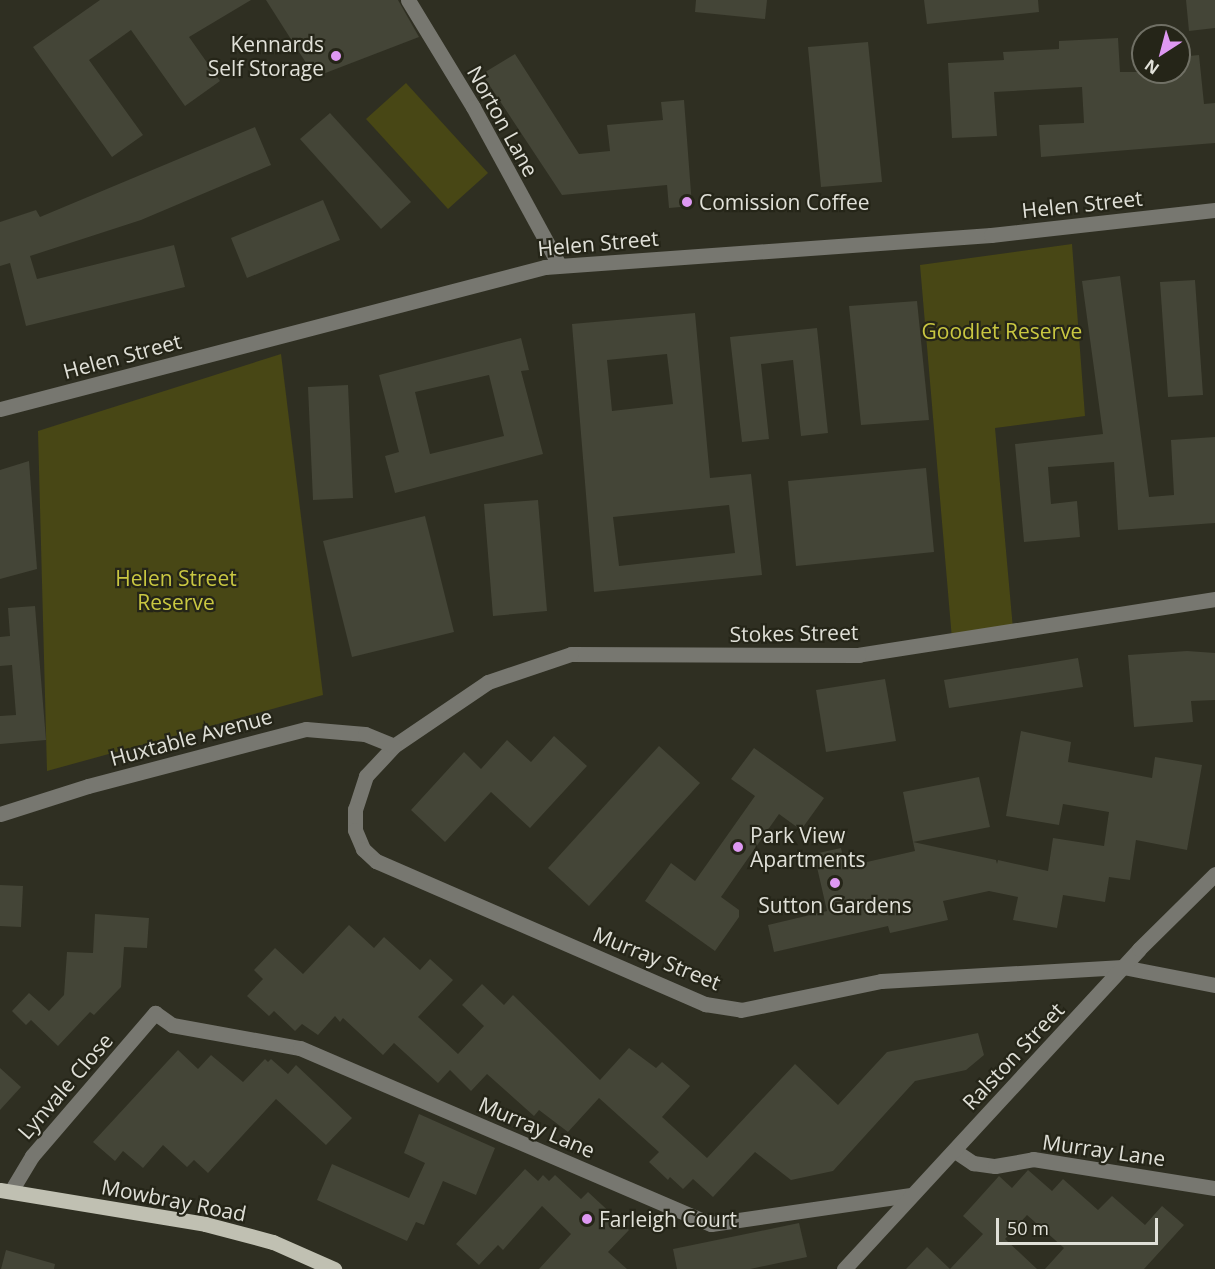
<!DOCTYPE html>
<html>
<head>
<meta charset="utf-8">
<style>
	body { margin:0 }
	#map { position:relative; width:1215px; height:1269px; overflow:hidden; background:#2f2f22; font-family:"Open Sans",sans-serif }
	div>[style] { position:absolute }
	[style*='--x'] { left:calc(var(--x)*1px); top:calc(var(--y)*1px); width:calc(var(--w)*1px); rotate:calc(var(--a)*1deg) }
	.green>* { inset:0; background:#484715 }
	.building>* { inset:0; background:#444537 }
	.minor>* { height:15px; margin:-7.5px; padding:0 7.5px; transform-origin:7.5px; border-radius:7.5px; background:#777770 }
	.major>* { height:15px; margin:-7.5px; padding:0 7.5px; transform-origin:7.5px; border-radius:7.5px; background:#c0c0b2 }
	.dots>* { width:16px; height:16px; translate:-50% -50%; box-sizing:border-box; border:3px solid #252518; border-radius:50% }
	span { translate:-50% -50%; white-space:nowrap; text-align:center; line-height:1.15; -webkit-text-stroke:4.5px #252518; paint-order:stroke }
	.poi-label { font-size:21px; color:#e0e0d8 }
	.right { translate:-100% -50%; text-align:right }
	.left { translate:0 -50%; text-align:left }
	.street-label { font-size:21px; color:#e0e0d8 }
	.park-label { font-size:21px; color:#c9c741 }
	.north { position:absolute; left:1131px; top:24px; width:60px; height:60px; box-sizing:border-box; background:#252518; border:2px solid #707065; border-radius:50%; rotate:216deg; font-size:16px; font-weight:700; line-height:24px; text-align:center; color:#e0e0d8 }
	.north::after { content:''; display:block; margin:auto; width:21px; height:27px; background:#de98f2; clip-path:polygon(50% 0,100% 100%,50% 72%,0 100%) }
	.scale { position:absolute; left:996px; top:1218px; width:162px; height:27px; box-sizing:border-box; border:3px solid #e0e0d8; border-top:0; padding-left:8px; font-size:18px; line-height:21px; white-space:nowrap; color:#e0e0d8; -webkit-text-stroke:4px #252518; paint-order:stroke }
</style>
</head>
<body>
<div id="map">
	<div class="green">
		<div style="clip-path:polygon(406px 83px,488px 173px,448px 209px,366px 119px)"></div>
		<div style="clip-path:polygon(1072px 244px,1085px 416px,995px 428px,1013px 629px,952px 639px,920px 265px)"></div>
		<div style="clip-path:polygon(281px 354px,323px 695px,47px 771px,38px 431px)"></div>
	</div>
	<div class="building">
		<div style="clip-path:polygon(100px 0,251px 0,189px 37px,220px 81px,185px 106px,131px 30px,89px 60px,143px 135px,112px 157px,33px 47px)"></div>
		<div style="clip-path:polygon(266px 0,398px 0,419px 37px,315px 77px)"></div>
		<div style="clip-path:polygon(696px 0,767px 0,765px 19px,695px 12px)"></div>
		<div style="clip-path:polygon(924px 0,1038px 0,1039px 12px,927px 24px)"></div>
		<div style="clip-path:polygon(1186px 0,1215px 0,1215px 28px,1189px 31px)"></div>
		<div style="clip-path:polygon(1118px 38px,1120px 72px,1179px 72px,1179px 57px,1199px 55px,1204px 104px,1215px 103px,1215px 143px,1041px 157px,1039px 125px,1084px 123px,1082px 87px,994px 92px,997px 136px,952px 138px,948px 63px,1004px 60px,1003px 52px,1059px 49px,1059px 41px)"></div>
		<div style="clip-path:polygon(868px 42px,882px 182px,821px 187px,808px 47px)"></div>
		<div style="clip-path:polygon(515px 54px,579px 154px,610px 151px,607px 125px,663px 120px,661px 102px,684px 100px,692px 206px,669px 208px,667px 185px,562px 195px,482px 74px)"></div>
		<div style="clip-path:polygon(330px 113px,411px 202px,381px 229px,300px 139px)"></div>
		<div style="clip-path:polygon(255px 127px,271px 165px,141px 220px,30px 256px,37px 279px,174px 245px,185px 287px,26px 326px,10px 263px,0 266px,0 222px,36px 210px,40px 217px)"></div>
		<div style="clip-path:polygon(323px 200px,340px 240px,247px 278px,231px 238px)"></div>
		<div style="clip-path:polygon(1120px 276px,1149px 497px,1174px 495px,1171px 440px,1215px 437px,1215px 523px,1118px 530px,1114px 462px,1048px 467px,1051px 504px,1077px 501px,1080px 537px,1024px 542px,1015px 444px,1103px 434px,1082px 281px)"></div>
		<div style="clip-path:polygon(1195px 280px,1203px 395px,1168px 397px,1160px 282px)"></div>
		<div style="clip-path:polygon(917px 301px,929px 420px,861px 425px,849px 306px)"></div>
		<div style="clip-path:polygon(evenodd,695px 313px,710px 478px,751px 474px,762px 575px,594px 592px,572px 324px,695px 313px,667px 354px,673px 404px,612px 411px,607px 360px,667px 354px,695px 313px,729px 505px,735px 553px,619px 566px,613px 517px,729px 505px)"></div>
		<div style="clip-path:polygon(817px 328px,828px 433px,801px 436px,793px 360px,761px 364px,769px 439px,742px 442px,730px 337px)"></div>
		<div style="clip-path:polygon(evenodd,521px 338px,529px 370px,521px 371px,543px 454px,395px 493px,385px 456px,399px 452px,379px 375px,521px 338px,489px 375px,504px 436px,430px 454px,415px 392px,489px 375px)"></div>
		<div style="clip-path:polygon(348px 385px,353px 498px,313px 500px,308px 387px)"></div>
		<div style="clip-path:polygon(29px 461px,37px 569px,0 579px,0 470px)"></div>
		<div style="clip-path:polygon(926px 468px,934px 552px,796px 566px,788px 481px)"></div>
		<div style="clip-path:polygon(538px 500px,547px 611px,493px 616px,484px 504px)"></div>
		<div style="clip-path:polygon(425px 516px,454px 632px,352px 657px,323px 541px)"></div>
		<div style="clip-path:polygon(35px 606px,46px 740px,0 744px,0 716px,16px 715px,12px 665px,0 666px,0 637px,10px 636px,8px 608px)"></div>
		<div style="clip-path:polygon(1187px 651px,1215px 653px,1215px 700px,1191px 701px,1193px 722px,1134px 727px,1128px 655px)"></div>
		<div style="clip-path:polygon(1078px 658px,1083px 687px,949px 708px,944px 680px)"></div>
		<div style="clip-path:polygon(885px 679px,896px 741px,826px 752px,816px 690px)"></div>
		<div style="clip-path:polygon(1021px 731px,1071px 742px,1068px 762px,1152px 778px,1155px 757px,1202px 765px,1187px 850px,1136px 840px,1130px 880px,1109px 877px,1105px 902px,1063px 895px,1057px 928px,1013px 920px,1018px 897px,989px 891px,943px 901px,948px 920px,890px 933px,888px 926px,774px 952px,768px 925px,827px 911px,814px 854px,841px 848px,845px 867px,915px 851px,913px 842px,996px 860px,997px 864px,998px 860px,1048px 871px,1053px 838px,1104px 846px,1109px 812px,1063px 804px,1059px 825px,1006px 816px)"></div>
		<div style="clip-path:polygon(554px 736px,587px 766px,530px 828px,491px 792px,445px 842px,411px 810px,464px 752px,481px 769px,507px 740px,531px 762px)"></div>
		<div style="clip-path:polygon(659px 746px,700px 783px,589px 906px,548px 868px)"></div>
		<div style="clip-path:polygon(754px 748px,824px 798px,801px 830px,779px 814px,721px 897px,739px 910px,739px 917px,715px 951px,645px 901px,671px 863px,695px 881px,755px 796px,731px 779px)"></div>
		<div style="clip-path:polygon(979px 777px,990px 827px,913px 842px,903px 792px)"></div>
		<div style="clip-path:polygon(0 885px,23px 886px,21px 927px,0 926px)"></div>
		<div style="clip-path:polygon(95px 914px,149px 918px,147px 948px,124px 947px,121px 987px,94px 1015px,90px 1012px,58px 1046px,31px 1020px,26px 1025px,12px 1011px,29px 993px,49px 1011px,64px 995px,67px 952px,93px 953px)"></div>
		<div style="clip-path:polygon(349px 925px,374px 948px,384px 937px,420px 970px,430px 959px,453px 980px,418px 1017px,458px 1054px,484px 1026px,462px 1005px,482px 984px,504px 1005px,513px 995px,600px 1080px,629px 1048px,656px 1068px,662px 1062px,690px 1086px,662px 1117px,707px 1158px,795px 1064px,838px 1105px,887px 1052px,978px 1033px,984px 1055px,966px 1070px,915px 1081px,833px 1171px,791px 1180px,755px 1152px,713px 1197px,693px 1179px,683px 1189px,670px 1177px,668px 1180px,649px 1162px,659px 1152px,599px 1098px,568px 1132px,539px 1110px,534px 1116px,487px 1074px,471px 1091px,450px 1070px,438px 1083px,394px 1043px,383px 1055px,343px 1018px,340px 1022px,335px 1016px,318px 1035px,302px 1024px,295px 1031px,274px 1011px,269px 1016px,247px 996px,263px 979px,254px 970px,275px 948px,303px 974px)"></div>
		<div style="clip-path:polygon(178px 1050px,198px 1069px,211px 1055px,243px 1082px,265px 1059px,268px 1062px,271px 1059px,288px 1074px,296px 1065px,352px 1118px,326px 1145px,276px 1099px,208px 1173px,194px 1160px,187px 1167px,163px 1145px,143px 1168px,123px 1151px,115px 1161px,93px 1142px)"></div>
		<div style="clip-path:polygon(0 1068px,21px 1087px,0 1110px)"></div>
		<div style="clip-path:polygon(419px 1114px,495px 1148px,476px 1195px,443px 1181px,424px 1225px,416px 1222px,407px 1241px,317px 1200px,332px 1164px,409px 1198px,425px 1163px,404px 1153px)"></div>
		<div style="clip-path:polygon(525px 1169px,538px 1181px,543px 1175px,549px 1181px,555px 1175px,581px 1199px,588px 1192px,629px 1230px,608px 1252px,627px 1269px,539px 1269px,571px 1234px,542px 1206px,503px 1250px,498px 1245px,479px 1265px,456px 1244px)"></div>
		<div style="clip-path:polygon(1028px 1170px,1052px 1191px,1063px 1179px,1098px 1210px,1112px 1196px,1145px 1225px,1162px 1206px,1184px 1225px,1144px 1269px,1045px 1269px,1064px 1248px,1027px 1215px,1005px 1239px,1037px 1269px,906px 1269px,927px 1247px,950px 1269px,983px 1234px,963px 1216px,999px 1176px,1012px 1188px)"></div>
		<div style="clip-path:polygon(799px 1223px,807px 1257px,750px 1269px,677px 1269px,673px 1249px)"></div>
		<div style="clip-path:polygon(6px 1250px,55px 1264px,54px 1269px,1px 1269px)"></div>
	</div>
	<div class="minor">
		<div style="--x:408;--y:0;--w:125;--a:58.7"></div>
		<div style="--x:473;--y:107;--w:180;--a:61.4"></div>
		<div style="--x:0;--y:409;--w:563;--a:-14.6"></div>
		<div style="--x:545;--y:267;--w:447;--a:-4.1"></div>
		<div style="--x:991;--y:235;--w:225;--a:-6.4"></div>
		<div style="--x:1215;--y:599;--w:360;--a:171.1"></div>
		<div style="--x:859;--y:655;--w:288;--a:-179.8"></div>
		<div style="--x:571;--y:654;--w:88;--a:161.4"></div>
		<div style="--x:488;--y:682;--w:114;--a:145.8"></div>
		<div style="--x:394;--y:746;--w:41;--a:133"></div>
		<div style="--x:366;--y:776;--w:35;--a:108"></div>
		<div style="--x:355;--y:809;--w:21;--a:90"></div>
		<div style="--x:355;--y:830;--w:21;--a:67"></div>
		<div style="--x:363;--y:849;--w:18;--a:43"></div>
		<div style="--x:376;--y:861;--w:359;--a:23.5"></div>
		<div style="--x:705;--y:1004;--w:36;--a:9"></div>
		<div style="--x:741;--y:1010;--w:143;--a:-11.7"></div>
		<div style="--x:881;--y:981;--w:242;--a:-3.3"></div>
		<div style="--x:1123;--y:967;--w:94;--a:11.1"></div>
		<div style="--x:0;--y:814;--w:92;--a:-17.7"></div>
		<div style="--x:88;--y:786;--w:225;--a:-14.7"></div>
		<div style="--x:306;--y:729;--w:59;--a:4.8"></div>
		<div style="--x:365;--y:734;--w:31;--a:22"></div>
		<div style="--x:955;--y:1151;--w:22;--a:34"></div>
		<div style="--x:973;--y:1163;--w:22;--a:8"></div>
		<div style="--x:995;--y:1166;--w:39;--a:-10"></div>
		<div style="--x:1033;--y:1159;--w:184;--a:9.1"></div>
		<div style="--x:11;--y:1191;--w:41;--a:-59"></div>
		<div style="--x:32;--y:1156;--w:189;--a:-49.3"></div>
		<div style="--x:155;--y:1013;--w:21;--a:35"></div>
		<div style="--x:172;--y:1025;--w:130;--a:10.2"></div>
		<div style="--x:300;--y:1048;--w:447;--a:23.2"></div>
		<div style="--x:711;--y:1224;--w:202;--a:-8.3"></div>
		<div style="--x:844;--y:1269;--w:435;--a:-47.3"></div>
		<div style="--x:1139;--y:949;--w:107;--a:-44.6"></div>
	</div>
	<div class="major">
		<div style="--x:0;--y:1190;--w:208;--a:9.4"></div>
		<div style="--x:205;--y:1224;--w:70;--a:14.8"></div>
		<div style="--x:273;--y:1242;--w:67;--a:23.9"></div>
	</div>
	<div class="dots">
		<div style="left:336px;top:56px;background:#de98f2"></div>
		<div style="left:687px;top:202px;background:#de98f2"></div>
		<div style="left:738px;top:847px;background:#de98f2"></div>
		<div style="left:835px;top:883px;background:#de98f2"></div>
		<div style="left:587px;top:1219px;background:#de98f2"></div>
	</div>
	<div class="poi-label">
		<span class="right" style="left:324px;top:56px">Kennards<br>Self Storage</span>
		<span class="left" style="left:699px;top:202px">Comission Coffee</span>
		<span class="left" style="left:750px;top:847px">Park View<br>Apartments</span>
		<span style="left:835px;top:905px">Sutton Gardens</span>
		<span class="left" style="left:599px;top:1219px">Farleigh Court</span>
	</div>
	<div class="street-label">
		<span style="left:503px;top:121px;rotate:61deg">Norton Lane</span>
		<span style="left:1082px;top:204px;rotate:-6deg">Helen Street</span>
		<span style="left:598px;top:243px;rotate:-5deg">Helen Street</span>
		<span style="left:122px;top:356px;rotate:-15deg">Helen Street</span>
		<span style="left:794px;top:633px;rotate:-1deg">Stokes Street</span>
		<span style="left:191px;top:737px;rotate:-15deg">Huxtable Avenue</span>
		<span style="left:657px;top:958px;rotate:22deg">Murray Street</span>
		<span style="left:1013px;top:1056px;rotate:-47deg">Ralston Street</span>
		<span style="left:65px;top:1086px;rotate:-49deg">Lynvale Close</span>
		<span style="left:537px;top:1127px;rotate:23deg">Murray Lane</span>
		<span style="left:1104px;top:1150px;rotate:8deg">Murray Lane</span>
		<span style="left:174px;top:1200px;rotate:11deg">Mowbray Road</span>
	</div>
	<div class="park-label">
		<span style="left:1002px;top:331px">Goodlet Reserve</span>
		<span style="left:176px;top:590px">Helen Street<br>Reserve</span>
	</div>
	<div class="north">N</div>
	<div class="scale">50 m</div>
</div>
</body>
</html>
